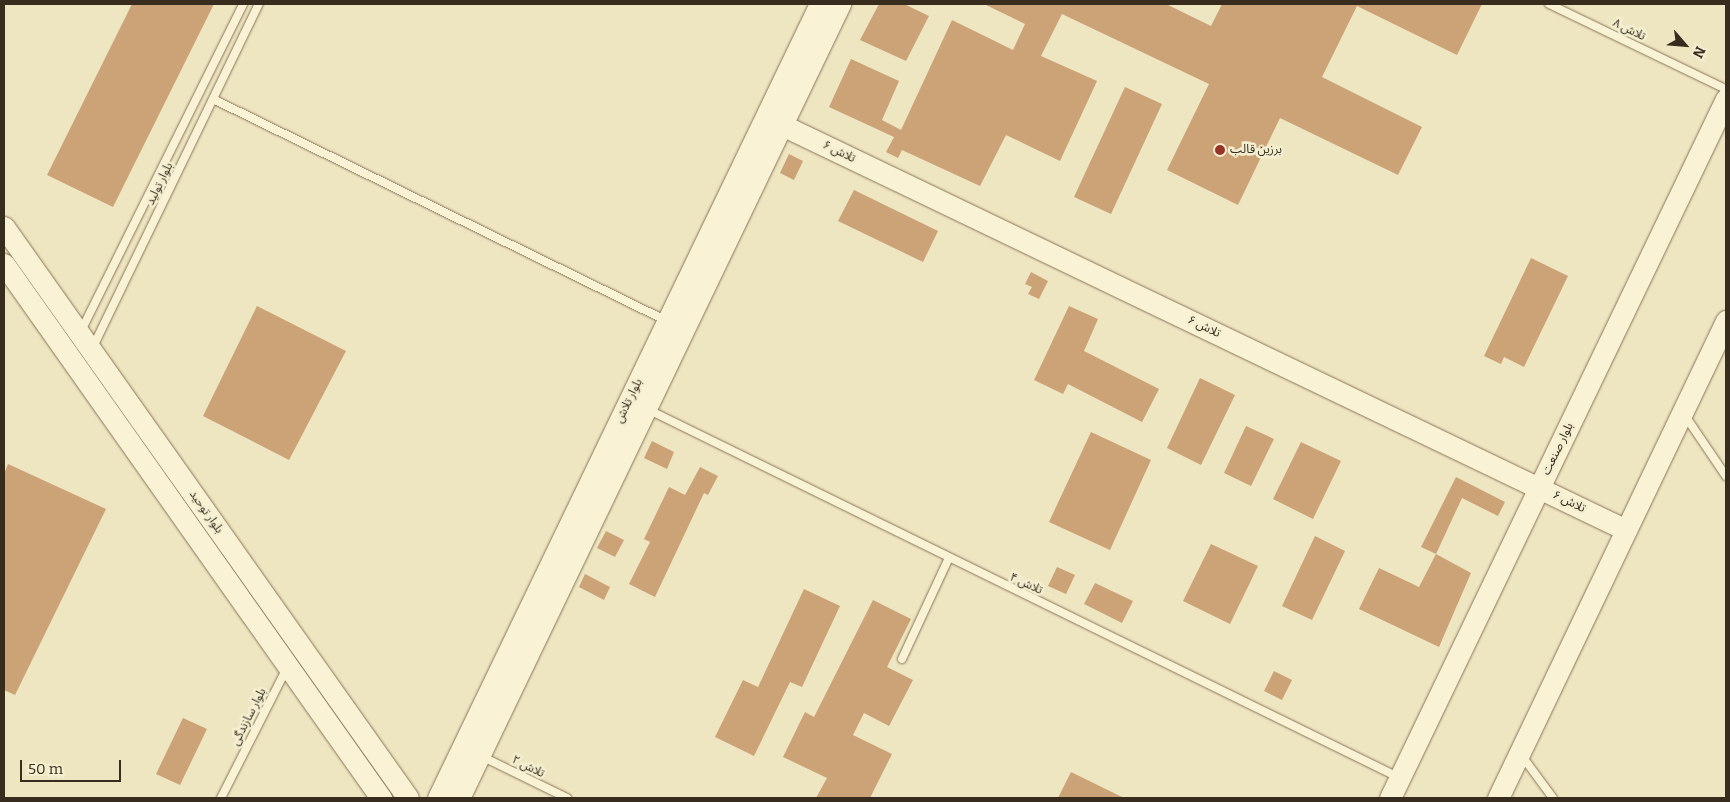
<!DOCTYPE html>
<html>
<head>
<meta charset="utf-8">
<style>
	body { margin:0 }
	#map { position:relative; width:1730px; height:802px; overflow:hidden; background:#eee5c1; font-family:Bitter,"Noto Sans Arabic",serif }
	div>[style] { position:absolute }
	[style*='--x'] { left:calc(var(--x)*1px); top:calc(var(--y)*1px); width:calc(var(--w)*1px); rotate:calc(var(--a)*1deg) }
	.building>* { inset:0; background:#cca377 }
	.roads { filter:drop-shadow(0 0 1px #887659) drop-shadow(0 0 1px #887659) }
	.lane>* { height:8px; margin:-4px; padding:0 4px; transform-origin:4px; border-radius:4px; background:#f9f2d4 }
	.secondary>* { height:21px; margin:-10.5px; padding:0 10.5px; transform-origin:10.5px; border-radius:10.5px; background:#f9f2d4 }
	.dots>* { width:14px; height:14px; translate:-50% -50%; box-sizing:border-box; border:2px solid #f5efd1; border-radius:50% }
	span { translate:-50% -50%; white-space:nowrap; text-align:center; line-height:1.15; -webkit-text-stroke:5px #f5efd1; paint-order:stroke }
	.street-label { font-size:12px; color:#372c1d }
	.poi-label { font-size:12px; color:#372c1d }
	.left { translate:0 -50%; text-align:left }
	.frame { position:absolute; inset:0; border:5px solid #372c1d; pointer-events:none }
	.north { position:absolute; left:1660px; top:20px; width:50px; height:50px; -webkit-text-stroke:4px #f5efd1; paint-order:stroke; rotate:117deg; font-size:14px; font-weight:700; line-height:20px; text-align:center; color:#372c1d }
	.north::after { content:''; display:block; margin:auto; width:18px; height:22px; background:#372c1d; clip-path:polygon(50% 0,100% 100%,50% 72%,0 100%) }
	.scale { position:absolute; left:20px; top:760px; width:101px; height:22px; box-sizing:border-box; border:2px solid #372c1d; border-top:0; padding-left:6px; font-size:15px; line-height:18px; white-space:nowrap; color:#372c1d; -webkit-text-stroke:4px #f5efd1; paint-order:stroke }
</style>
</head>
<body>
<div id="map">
	<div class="building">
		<div style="clip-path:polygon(132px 4px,214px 4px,113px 207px,47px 175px)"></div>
		<div style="clip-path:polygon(879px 4px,904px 4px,929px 16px,906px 61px,860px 40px)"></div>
		<div style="clip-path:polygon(984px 4px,1166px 4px,1211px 26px,1222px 4px,1482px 4px,1457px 55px,1357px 6px,1322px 77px,1422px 127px,1398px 175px,1280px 118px,1238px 205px,1167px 170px,1209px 84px,1062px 14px,1041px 56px,1097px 81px,1060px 161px,1006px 135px,980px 186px,902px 150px,898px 158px,886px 152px,894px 137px,829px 107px,851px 59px,899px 81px,882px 120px,901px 130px,952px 20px,1013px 50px,1025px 24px)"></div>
		<div style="clip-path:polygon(1125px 87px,1162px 104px,1111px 214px,1074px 197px)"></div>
		<div style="clip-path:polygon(789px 154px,803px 161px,794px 180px,780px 173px)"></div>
		<div style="clip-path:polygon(854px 190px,938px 231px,923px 262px,838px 221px)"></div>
		<div style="clip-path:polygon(1531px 258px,1568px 276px,1524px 367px,1504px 357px,1501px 364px,1484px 356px)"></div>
		<div style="clip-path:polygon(1031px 272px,1048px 281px,1039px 299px,1028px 294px,1032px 287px,1025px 284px)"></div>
		<div style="clip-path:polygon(257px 306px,346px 351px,289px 460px,203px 416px)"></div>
		<div style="clip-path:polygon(1069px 306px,1098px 319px,1084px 351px,1159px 389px,1142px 422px,1068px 384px,1063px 394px,1034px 380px)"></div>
		<div style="clip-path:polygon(1200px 378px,1235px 395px,1201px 465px,1167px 448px)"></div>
		<div style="clip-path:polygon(1246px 426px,1274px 439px,1251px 486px,1224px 473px)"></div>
		<div style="clip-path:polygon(1091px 432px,1151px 460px,1110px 550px,1049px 522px)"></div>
		<div style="clip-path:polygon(652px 441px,674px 452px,667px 469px,644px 458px)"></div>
		<div style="clip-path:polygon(1301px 442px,1341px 461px,1313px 519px,1273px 499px)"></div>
		<div style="clip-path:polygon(8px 464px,106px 509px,15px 695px,4px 690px,4px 474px)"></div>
		<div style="clip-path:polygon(700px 467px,718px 476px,708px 495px,704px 493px,655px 597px,629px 584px,650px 542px,644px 539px,669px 487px,685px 495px)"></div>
		<div style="clip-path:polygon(1456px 477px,1505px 502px,1498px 516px,1462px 498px,1436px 554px,1421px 547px)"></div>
		<div style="clip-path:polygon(606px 531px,624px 540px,615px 557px,597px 548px)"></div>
		<div style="clip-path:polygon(1315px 536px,1345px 551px,1312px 620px,1282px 606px)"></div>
		<div style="clip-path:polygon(1211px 544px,1258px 566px,1230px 624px,1183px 601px)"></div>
		<div style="clip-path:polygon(1436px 554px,1471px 573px,1439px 647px,1359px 609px,1379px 568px,1419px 587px)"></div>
		<div style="clip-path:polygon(1057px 567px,1075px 575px,1066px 594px,1048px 586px)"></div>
		<div style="clip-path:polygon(585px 574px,610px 587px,604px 600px,579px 587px)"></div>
		<div style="clip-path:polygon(1095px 583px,1133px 601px,1122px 623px,1084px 604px)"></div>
		<div style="clip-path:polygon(804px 589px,840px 606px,802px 687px,790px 682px,754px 756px,715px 737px,743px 680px,758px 687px)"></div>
		<div style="clip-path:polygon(873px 600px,911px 619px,887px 667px,913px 680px,889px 726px,864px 713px,853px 735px,892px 754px,870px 798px,816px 798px,827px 778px,783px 757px,805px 712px,814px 717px)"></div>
		<div style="clip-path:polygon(1274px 671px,1292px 680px,1282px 700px,1264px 691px)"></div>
		<div style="clip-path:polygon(183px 718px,207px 729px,180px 785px,156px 774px)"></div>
		<div style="clip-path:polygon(1071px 772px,1124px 798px,1058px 798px)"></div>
	</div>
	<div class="roads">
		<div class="lane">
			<div style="--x:1549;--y:4;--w:196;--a:25.7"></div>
			<div style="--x:213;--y:99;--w:505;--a:26.06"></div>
			<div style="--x:81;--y:331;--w:365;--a:-63.6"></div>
			<div style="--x:92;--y:349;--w:383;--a:-64.2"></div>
			<div style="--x:647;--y:409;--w:836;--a:26.11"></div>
			<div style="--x:1684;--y:414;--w:75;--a:55.9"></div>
			<div style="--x:902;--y:659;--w:109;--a:-65.1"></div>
			<div style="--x:481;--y:756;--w:96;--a:26"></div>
			<div style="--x:1522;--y:756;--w:52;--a:53.6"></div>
			<div style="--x:221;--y:798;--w:146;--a:-63.1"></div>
		</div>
		<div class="secondary">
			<div style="--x:782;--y:125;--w:936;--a:25.63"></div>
			<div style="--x:4;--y:227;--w:699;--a:54.72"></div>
			<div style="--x:4;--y:264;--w:654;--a:54.78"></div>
			<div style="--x:438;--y:798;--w:881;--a:-64.31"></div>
			<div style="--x:459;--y:798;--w:881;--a:-64.37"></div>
			<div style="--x:1390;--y:798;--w:776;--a:-64.33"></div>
			<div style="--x:1498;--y:798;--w:529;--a:-64.45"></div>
		</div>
	</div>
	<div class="dots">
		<div style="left:1220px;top:150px;background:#973328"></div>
	</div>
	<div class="street-label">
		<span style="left:1629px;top:30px;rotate:26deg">تلاش ۸</span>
		<span style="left:839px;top:152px;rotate:26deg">تلاش ۶</span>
		<span style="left:160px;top:184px;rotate:-64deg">بلوار تولید</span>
		<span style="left:1204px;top:327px;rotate:26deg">تلاش ۶</span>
		<span style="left:629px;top:401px;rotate:-64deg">بلوار تلاش</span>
		<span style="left:1558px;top:449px;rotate:-64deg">بلوار صنعت</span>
		<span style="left:1569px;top:502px;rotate:26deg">تلاش ۶</span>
		<span style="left:206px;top:512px;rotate:55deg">بلوار توحید</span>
		<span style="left:1026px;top:584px;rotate:25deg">تلاش ۴</span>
		<span style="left:249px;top:717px;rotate:-63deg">بلوار سازندگی</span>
		<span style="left:528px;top:767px;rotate:26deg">تلاش ۲</span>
	</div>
	<div class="poi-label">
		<span class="left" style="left:1230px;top:150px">برزین قالب</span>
	</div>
	<div class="frame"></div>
	<div class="north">N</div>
	<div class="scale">50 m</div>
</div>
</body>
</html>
